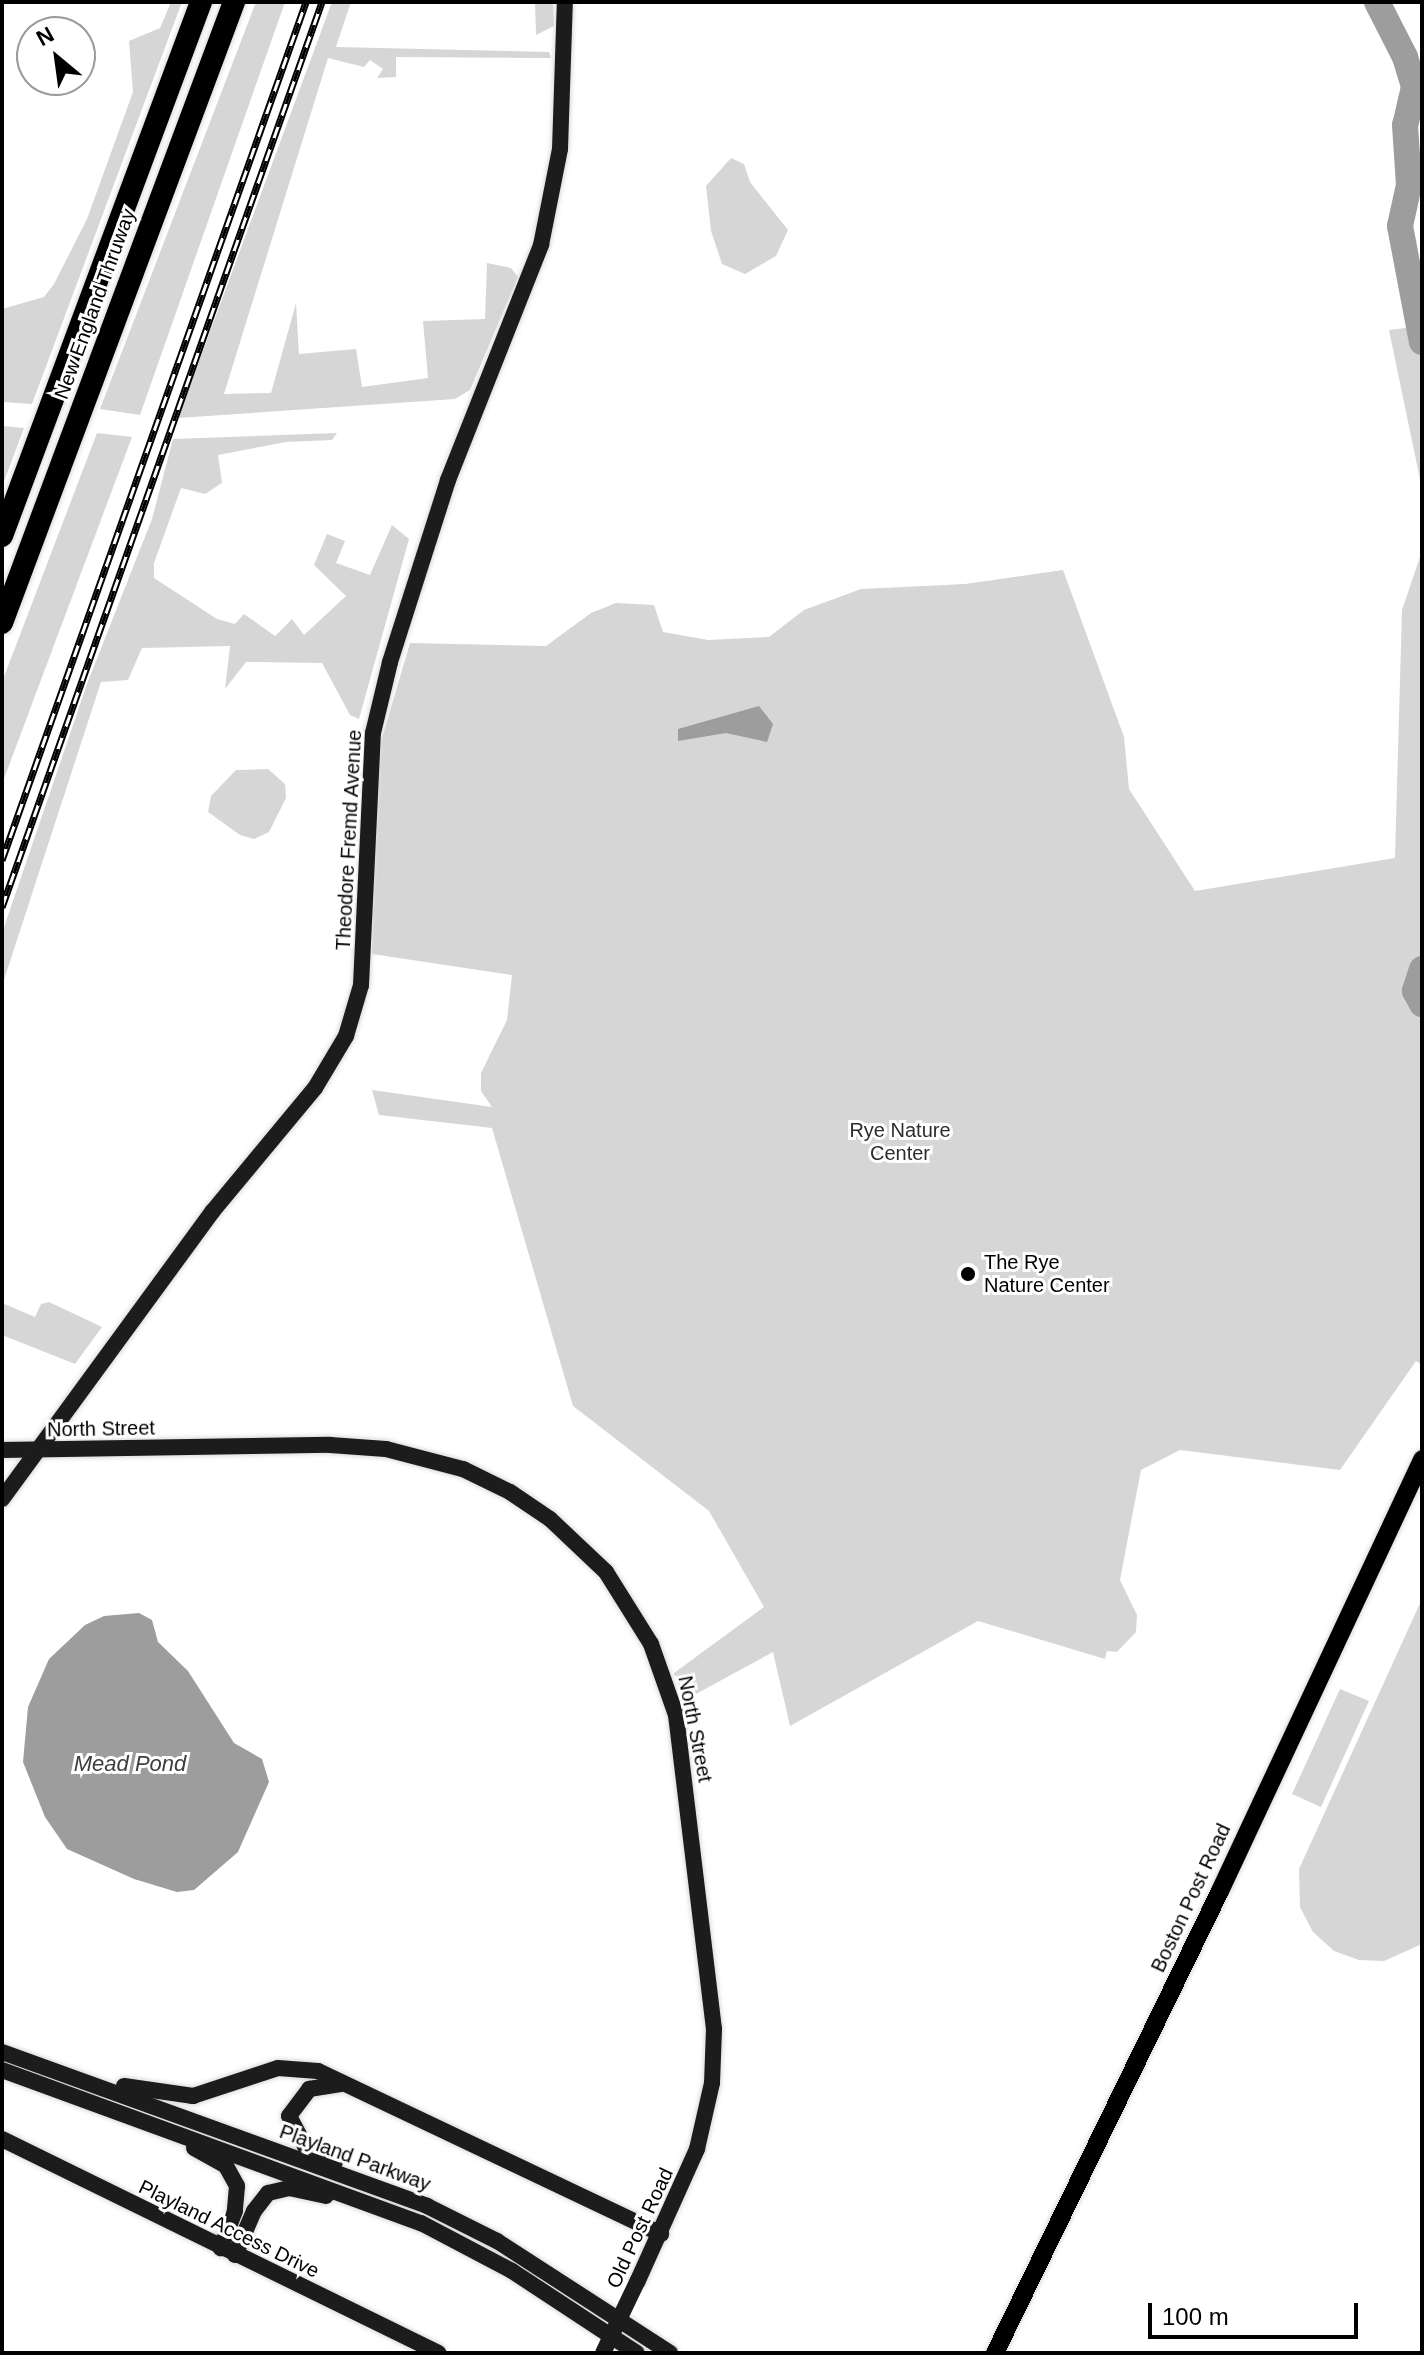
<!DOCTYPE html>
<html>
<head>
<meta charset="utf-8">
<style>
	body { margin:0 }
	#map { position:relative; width:1424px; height:2355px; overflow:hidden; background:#fff; font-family:Arial,sans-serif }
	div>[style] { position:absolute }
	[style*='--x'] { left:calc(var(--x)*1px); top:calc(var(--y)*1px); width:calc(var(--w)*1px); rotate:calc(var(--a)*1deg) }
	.green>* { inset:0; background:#d6d6d6 }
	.water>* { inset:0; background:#9d9d9d }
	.river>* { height:26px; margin:-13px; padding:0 13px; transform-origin:13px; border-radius:13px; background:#9d9d9d }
	.roads { filter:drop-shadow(0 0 2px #dbdbdb) drop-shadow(0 0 2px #dbdbdb) }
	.secondary>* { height:16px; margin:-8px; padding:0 8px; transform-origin:8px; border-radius:8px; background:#1c1c1c }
	.primary>* { height:18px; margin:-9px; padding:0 9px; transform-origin:9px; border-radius:9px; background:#000 }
	.highway>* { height:22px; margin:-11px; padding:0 11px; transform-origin:11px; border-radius:11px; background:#000 }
	.rail>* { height:7px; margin-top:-3.5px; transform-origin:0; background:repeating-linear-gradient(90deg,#fff 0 12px,#000 0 24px); box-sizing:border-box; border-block:2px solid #000 }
	.secondary-bridge>* { height:16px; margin:-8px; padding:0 8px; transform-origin:8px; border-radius:8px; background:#1c1c1c }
	.dots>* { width:22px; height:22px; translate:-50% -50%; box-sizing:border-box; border:4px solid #fff; border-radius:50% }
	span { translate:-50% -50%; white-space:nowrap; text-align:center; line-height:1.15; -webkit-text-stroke:6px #fff; paint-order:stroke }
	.street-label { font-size:20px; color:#000 }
	.park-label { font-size:20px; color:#2d2d2d }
	.poi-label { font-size:20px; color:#000 }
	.left { translate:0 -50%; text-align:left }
	.water-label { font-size:22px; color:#3e3e3e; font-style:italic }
	.frame { position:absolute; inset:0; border:4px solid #000; pointer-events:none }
	.north { position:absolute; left:16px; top:16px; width:80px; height:80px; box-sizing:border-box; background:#fff; border:2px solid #999; border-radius:50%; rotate:331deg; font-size:22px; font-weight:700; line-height:32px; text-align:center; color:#000 }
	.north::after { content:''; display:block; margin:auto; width:28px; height:36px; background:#000; clip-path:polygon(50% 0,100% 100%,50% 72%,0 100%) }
	.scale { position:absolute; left:1148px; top:2303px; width:210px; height:36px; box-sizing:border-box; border:4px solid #000; border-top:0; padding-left:10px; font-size:24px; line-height:28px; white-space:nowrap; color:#000; -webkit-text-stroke:6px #fff; paint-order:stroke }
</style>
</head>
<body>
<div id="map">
	<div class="green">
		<div style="clip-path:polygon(171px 2px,182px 2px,32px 404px,2px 402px,2px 309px,44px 297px,54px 284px,87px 219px,133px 92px,129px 41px,160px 28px)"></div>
		<div style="clip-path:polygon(256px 2px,285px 2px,140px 415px,100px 409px)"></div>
		<div style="clip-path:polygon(332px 2px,351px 2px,336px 47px,549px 52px,551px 58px,396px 57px,396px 77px,377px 78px,383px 69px,370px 60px,364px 67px,328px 58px,224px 394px,271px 393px,296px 303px,299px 354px,356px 349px,362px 387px,428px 378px,423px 321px,485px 319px,487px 263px,511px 268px,518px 277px,470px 390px,455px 399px,178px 418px)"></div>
		<div style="clip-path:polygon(535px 2px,553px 2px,554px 26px,536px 35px)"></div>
		<div style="clip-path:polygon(731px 158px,744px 164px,750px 182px,788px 230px,776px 256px,745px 274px,722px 264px,711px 231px,706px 186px)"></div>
		<div style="clip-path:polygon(1422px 326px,1422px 489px,1389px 330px)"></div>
		<div style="clip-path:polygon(2px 426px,24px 428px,2px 487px)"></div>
		<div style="clip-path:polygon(97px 433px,132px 437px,2px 784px,2px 682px)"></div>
		<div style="clip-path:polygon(337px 433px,332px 440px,286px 442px,218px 455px,222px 483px,205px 494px,181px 488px,154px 563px,154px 578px,217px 619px,235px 624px,244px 614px,275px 636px,292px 619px,304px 635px,346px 596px,314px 565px,327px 534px,345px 541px,336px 563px,370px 575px,392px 525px,409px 539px,359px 719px,350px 715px,322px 663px,246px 662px,225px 689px,230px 646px,142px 648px,128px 680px,101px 682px,2px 986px,2px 933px,87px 684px,152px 519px,173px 439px)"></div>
		<div style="clip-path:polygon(1422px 551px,1422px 1365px,1416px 1361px,1340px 1470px,1180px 1450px,1141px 1470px,1120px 1580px,1137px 1615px,1136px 1632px,1117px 1652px,1107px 1651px,1105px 1659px,978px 1621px,790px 1726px,773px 1652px,683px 1701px,674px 1673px,764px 1607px,709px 1511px,573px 1406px,492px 1128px,379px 1115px,372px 1090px,492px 1107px,481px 1091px,481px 1073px,507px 1020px,512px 975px,372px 954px,377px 755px,410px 643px,546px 646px,591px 613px,616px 603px,654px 605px,663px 632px,708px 640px,769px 637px,804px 610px,861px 589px,965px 584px,1063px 570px,1124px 737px,1129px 789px,1195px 891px,1395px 858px,1402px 610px)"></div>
		<div style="clip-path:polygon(268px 769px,285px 784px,286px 798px,269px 832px,254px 839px,240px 835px,208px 812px,211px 796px,236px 770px)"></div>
		<div style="clip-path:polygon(49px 1302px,102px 1327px,75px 1364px,2px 1335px,2px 1303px,35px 1317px,41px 1304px)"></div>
		<div style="clip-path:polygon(1422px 1599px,1422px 1944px,1384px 1961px,1359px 1960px,1334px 1951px,1313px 1932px,1300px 1907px,1299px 1869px)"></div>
		<div style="clip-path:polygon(1340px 1689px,1369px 1701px,1321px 1807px,1292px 1794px)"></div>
	</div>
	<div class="water">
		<div style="clip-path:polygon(759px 706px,773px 724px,767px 742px,726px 733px,678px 741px,678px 729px)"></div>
		<div style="clip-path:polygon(139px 1613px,152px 1620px,158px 1642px,188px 1671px,234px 1743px,262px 1759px,269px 1782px,238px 1852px,194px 1890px,177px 1892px,134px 1879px,67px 1849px,45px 1817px,23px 1762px,28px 1707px,49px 1659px,85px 1625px,104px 1616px)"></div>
	</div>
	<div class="river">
		<div style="--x:1377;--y:2;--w:62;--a:63"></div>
		<div style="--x:1405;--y:57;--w:31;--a:73"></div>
		<div style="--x:1414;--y:87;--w:39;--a:103"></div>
		<div style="--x:1405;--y:125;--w:60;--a:86.2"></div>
		<div style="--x:1409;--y:185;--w:42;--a:102.4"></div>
		<div style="--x:1400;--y:226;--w:118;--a:79.3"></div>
		<div style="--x:1422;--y:969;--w:23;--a:108"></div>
		<div style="--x:1415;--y:991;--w:15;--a:62"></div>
	</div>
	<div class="roads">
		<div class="secondary">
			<div style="--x:2;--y:1450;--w:328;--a:-0.9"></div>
			<div style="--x:330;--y:1445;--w:56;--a:4.1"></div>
			<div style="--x:386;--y:1449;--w:80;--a:14.6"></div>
			<div style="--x:463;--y:1469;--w:52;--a:26.1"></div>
			<div style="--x:510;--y:1492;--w:48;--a:34"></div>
			<div style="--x:550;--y:1519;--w:77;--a:43.4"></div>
			<div style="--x:606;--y:1572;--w:85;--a:58"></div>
			<div style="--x:651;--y:1644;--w:75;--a:70.6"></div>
			<div style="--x:676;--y:1715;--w:316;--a:83.1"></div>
			<div style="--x:714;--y:2029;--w:54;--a:92.1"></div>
			<div style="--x:712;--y:2083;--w:68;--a:102.8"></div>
			<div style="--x:697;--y:2149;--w:144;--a:114.2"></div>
			<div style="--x:2;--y:1499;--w:356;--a:-53.8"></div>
			<div style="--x:212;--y:1212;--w:161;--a:-50.3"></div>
			<div style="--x:315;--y:1088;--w:61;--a:-59.2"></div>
			<div style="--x:346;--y:1036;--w:53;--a:-73.6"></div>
			<div style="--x:361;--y:985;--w:252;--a:-87.3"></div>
			<div style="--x:373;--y:733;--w:73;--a:-76.5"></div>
			<div style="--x:390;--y:662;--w:191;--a:-72.3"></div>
			<div style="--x:448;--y:480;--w:253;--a:-68.4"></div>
			<div style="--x:541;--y:245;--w:98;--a:-78.8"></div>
			<div style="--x:560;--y:149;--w:147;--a:-88.1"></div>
			<div style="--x:2;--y:2052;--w:452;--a:19.9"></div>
			<div style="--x:427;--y:2206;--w:78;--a:26.6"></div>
			<div style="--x:497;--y:2241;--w:206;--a:32.9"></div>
			<div style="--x:2;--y:2070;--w:446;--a:20.1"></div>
			<div style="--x:421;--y:2223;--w:103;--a:27.8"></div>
			<div style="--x:512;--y:2271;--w:149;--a:33.3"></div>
			<div style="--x:124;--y:2086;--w:70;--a:8.2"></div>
			<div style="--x:193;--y:2096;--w:89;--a:-18.2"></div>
			<div style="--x:278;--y:2068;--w:40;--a:4.3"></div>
			<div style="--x:318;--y:2071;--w:380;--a:25.4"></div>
			<div style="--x:2;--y:2139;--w:486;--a:26.1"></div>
			<div style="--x:194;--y:2148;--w:37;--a:29"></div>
			<div style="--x:226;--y:2166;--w:23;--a:61"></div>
			<div style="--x:237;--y:2186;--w:25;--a:95"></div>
			<div style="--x:235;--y:2211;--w:40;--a:111"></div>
			<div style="--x:335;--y:2162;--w:34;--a:-152"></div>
			<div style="--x:305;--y:2146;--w:34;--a:-118"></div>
			<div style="--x:289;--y:2116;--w:34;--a:-53"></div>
			<div style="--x:309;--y:2089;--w:32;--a:-9"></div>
			<div style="--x:235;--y:2255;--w:48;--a:-66.6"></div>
			<div style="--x:254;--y:2211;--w:23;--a:-52"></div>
			<div style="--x:268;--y:2193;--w:22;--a:-13"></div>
			<div style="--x:289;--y:2188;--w:38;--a:12"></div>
		</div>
		<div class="primary">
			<div style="--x:995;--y:2353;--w:514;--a:-64.03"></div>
			<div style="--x:1220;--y:1891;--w:477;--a:-64.9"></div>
		</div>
		<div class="highway">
			<div style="--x:2;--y:536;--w:570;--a:-69.56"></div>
			<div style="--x:2;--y:623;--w:663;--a:-69.51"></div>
		</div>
	</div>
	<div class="rail">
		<div style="--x:2;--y:860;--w:910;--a:-70.49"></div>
		<div style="--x:2;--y:907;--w:960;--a:-70.53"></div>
	</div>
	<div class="secondary-bridge">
		<div style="--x:603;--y:2353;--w:81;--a:-64.4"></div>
	</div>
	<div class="dots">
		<div style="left:968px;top:1274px;background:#000"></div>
	</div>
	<div class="street-label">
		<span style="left:95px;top:304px;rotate:-70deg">New England Thruway</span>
		<span style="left:349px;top:840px;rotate:-87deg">Theodore Fremd Avenue</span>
		<span style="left:101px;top:1429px;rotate:-1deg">North Street</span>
		<span style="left:695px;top:1729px;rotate:79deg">North Street</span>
		<span style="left:1191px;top:1898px;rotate:-65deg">Boston Post Road</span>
		<span style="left:355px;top:2158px;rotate:20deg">Playland Parkway</span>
		<span style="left:640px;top:2228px;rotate:-65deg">Old Post Road</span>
		<span style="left:229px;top:2229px;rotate:26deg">Playland Access Drive</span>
	</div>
	<div class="park-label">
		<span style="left:900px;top:1142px">Rye Nature<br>Center</span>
	</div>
	<div class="poi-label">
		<span class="left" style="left:984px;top:1274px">The Rye<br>Nature Center</span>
	</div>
	<div class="water-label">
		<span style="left:130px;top:1764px">Mead Pond</span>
	</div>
	<div class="frame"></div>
	<div class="north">N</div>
	<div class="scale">100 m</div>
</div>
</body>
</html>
